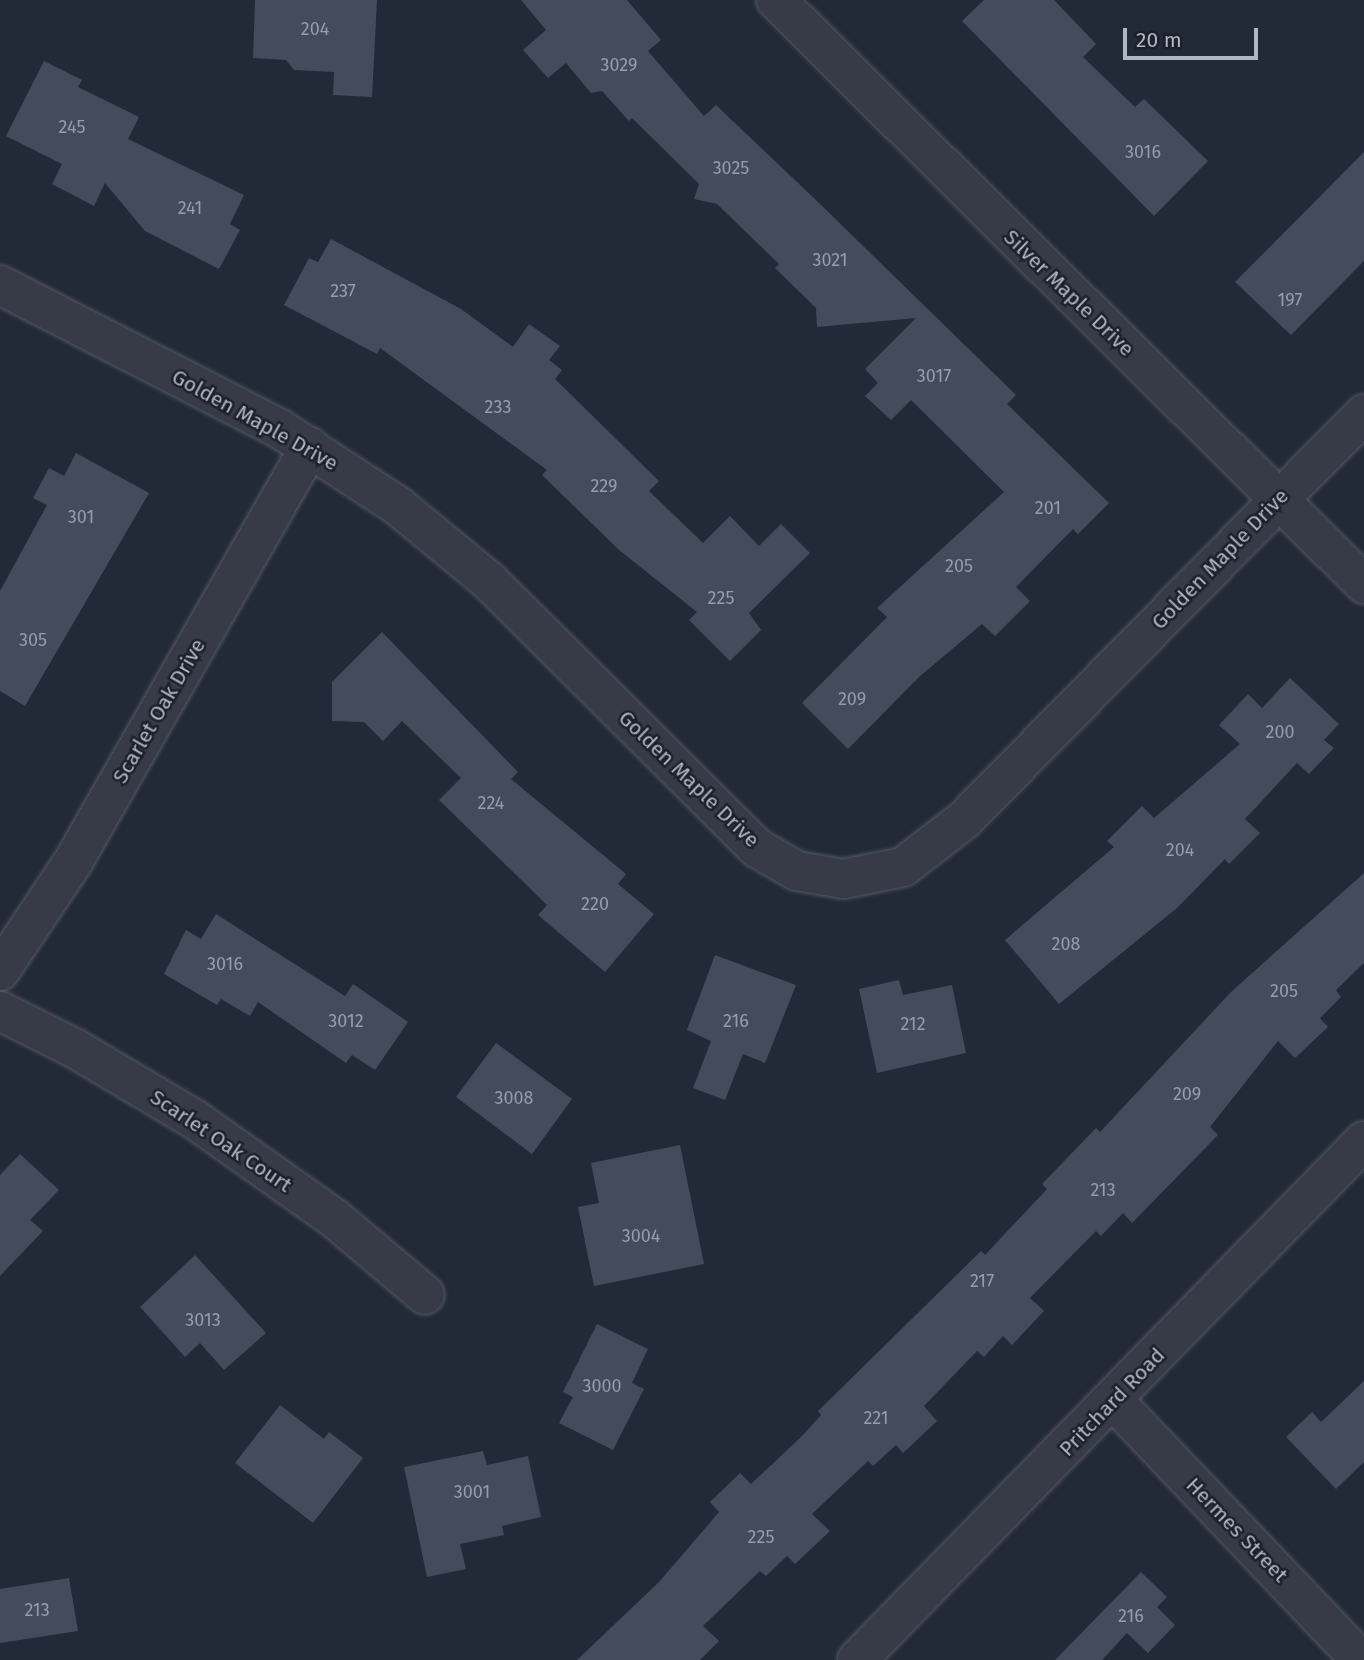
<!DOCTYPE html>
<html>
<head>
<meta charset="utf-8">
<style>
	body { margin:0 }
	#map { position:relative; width:1364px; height:1660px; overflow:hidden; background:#222937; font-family:"Fira Sans",sans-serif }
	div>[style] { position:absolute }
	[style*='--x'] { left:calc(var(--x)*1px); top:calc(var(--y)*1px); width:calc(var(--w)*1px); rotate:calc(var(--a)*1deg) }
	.building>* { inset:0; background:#444c5b }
	.roads { filter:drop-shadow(0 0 2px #535965) drop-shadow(0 0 2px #535965) }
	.street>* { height:38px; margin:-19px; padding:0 19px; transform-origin:19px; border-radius:19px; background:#363b47 }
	span { translate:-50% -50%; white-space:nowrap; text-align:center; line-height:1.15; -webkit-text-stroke:5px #1b212c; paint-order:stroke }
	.number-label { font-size:18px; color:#959caa }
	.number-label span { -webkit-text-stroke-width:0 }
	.street-label { font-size:21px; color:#b0b6c4 }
	.scale { position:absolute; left:1123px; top:28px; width:135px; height:32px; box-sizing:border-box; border:4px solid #b0b6c4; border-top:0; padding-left:9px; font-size:21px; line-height:24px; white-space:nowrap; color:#b0b6c4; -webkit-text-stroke:5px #1b212c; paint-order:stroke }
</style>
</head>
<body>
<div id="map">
	<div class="building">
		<div style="clip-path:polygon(255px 0,377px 0,372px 97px,333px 95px,334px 72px,294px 70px,286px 60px,253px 58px)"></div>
		<div style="clip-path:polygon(521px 0,627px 0,661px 40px,648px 51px,704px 116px,716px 105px,818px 202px,1016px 395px,1007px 404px,1109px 503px,1078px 534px,1073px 529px,1016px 587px,1030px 601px,995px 636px,982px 624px,919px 677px,848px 749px,802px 703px,887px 617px,877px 608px,1004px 492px,911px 400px,891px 420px,865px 396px,878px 383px,865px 369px,916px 318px,817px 327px,816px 308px,775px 268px,779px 264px,717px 204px,694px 199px,699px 184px,632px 118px,629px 121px,602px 91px,591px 93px,566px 63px,548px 78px,523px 50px,546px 30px)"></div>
		<div style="clip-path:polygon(984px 0,1054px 0,1096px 44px,1083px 57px,1135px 107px,1144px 99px,1208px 161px,1154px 216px,962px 21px)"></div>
		<div style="clip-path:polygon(44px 61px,82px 80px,78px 87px,139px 117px,128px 139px,244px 195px,230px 224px,240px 230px,219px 269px,145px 231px,105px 183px,94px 206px,52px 184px,62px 164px,6px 136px)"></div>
		<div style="clip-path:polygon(1364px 152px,1364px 261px,1291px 335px,1235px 282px)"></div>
		<div style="clip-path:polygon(331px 239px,461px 309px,513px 347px,529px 324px,560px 346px,549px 360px,562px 370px,555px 379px,659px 481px,649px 491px,703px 543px,730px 516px,759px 546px,781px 524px,810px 553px,749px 613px,761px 630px,730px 661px,689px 620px,697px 612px,619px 550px,542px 475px,547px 470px,380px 348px,377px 354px,284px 305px,309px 258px,318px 262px)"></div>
		<div style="clip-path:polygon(76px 453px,149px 493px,25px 706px,0 691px,0 591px,47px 505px,33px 498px,49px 468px,64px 476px)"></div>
		<div style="clip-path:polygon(382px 632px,518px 772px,511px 779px,626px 874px,618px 884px,654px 914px,605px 972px,538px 915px,547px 905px,439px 800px,461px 778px,402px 721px,383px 741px,364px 722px,332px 721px,332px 682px)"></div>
		<div style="clip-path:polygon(1290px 678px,1339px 724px,1324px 740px,1334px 748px,1309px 774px,1297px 763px,1245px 819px,1260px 833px,1229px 864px,1225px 859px,1177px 908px,1059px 1004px,1005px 940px,1114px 847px,1107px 841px,1142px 806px,1154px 818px,1240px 744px,1219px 725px,1248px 694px,1262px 708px)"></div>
		<div style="clip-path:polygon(1364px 873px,1364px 963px,1336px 990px,1341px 997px,1320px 1018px,1328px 1027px,1295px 1058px,1278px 1041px,1210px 1127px,1218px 1135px,1132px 1223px,1123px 1213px,1101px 1236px,1096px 1231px,1030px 1298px,1044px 1311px,1012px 1345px,1003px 1336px,984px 1357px,977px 1351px,924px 1406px,937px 1421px,903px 1453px,896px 1445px,873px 1466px,868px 1461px,812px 1514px,830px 1531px,795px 1564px,787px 1556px,766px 1576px,760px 1571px,703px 1626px,719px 1641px,700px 1660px,577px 1660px,659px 1582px,719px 1512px,710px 1502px,740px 1473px,751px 1484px,803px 1435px,821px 1415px,818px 1411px,981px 1251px,985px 1255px,1047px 1189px,1042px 1184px,1096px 1128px,1100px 1132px,1231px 992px)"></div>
		<div style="clip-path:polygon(216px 914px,345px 996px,353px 984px,408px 1022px,375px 1070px,352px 1055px,346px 1063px,258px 1002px,250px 1016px,221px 999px,217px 1005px,164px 974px,186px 930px,201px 939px)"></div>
		<div style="clip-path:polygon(715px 955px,796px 985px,765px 1063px,743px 1054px,725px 1100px,693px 1088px,711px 1041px,687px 1030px)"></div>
		<div style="clip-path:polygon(899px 980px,903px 995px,952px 985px,966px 1053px,877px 1073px,859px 989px)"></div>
		<div style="clip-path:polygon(496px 1043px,572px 1099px,532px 1154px,456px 1097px)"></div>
		<div style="clip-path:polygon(680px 1145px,704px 1264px,594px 1286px,578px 1207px,599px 1203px,591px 1163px)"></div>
		<div style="clip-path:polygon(20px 1154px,59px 1190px,30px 1220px,43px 1231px,0 1276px,0 1175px)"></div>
		<div style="clip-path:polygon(195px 1255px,266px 1333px,224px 1370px,200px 1343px,185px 1357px,140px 1307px)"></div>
		<div style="clip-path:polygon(597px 1324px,648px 1349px,632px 1383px,644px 1389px,613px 1450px,559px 1423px,573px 1397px,563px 1392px)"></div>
		<div style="clip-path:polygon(1364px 1381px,1364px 1462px,1336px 1489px,1286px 1437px,1312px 1412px,1321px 1422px)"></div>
		<div style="clip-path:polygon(280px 1405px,324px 1439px,329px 1432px,363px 1458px,313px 1523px,235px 1463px)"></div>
		<div style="clip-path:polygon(483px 1451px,487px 1465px,528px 1456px,541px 1517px,502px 1526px,504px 1535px,460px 1544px,466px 1569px,427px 1577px,404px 1467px)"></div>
		<div style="clip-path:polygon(1141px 1572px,1167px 1597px,1157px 1607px,1175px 1625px,1148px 1653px,1127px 1633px,1102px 1660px,1055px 1660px)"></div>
		<div style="clip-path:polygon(69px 1578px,78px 1631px,0 1643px,0 1589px)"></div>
	</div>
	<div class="roads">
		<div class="street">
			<div style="--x:776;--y:0;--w:829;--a:44.8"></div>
			<div style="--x:0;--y:285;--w:315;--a:27.2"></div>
			<div style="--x:280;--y:429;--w:141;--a:33.1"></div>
			<div style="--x:398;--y:506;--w:118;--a:39.5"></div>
			<div style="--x:489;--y:581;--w:378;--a:44.9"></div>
			<div style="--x:757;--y:848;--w:46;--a:29.9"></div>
			<div style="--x:797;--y:871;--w:47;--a:9.9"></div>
			<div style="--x:843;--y:879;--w:61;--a:-11.3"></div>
			<div style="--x:903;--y:867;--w:77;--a:-37.6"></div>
			<div style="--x:964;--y:820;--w:570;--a:-45.43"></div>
			<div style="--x:0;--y:971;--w:131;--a:-56.2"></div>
			<div style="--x:73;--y:862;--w:478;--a:-60.3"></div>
			<div style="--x:0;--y:1011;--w:85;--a:26.6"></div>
			<div style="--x:76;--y:1049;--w:137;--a:30.7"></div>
			<div style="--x:194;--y:1119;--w:171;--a:35.3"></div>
			<div style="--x:334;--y:1218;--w:119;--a:40.2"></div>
			<div style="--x:1114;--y:1401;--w:358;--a:46.4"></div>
			<div style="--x:857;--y:1660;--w:726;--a:-45.67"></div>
		</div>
	</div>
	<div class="number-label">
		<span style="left:315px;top:29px">204</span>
		<span style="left:619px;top:65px">3029</span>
		<span style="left:72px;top:127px">245</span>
		<span style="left:1143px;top:152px">3016</span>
		<span style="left:731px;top:168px">3025</span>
		<span style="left:190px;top:208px">241</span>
		<span style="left:830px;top:260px">3021</span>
		<span style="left:343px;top:291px">237</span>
		<span style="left:1290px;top:300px">197</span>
		<span style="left:934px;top:376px">3017</span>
		<span style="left:498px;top:407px">233</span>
		<span style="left:604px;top:486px">229</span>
		<span style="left:1048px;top:508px">201</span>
		<span style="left:81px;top:517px">301</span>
		<span style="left:959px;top:566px">205</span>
		<span style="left:721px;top:598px">225</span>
		<span style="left:33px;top:640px">305</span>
		<span style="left:852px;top:699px">209</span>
		<span style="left:1280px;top:732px">200</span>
		<span style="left:491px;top:803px">224</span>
		<span style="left:1180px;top:850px">204</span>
		<span style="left:595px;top:904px">220</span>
		<span style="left:1066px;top:944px">208</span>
		<span style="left:225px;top:964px">3016</span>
		<span style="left:1284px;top:991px">205</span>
		<span style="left:346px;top:1021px">3012</span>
		<span style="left:736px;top:1021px">216</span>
		<span style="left:913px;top:1024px">212</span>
		<span style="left:1187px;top:1094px">209</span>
		<span style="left:514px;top:1098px">3008</span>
		<span style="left:1103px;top:1190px">213</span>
		<span style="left:641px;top:1236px">3004</span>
		<span style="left:982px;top:1281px">217</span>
		<span style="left:203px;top:1320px">3013</span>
		<span style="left:602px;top:1386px">3000</span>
		<span style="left:876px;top:1418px">221</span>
		<span style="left:472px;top:1492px">3001</span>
		<span style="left:761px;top:1537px">225</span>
		<span style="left:37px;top:1610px">213</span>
		<span style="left:1131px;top:1616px">216</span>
	</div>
	<div class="street-label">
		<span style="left:1069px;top:293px;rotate:44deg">Silver Maple Drive</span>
		<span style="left:255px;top:420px;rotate:29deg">Golden Maple Drive</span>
		<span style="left:1220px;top:559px;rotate:-46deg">Golden Maple Drive</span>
		<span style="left:159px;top:711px;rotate:-60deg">Scarlet Oak Drive</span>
		<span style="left:689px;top:779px;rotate:44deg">Golden Maple Drive</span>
		<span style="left:221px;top:1141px;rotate:34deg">Scarlet Oak Court</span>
		<span style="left:1112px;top:1402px;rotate:-46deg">Pritchard Road</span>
		<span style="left:1237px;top:1530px;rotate:46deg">Hermes Street</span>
	</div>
	<div class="scale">20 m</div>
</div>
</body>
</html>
